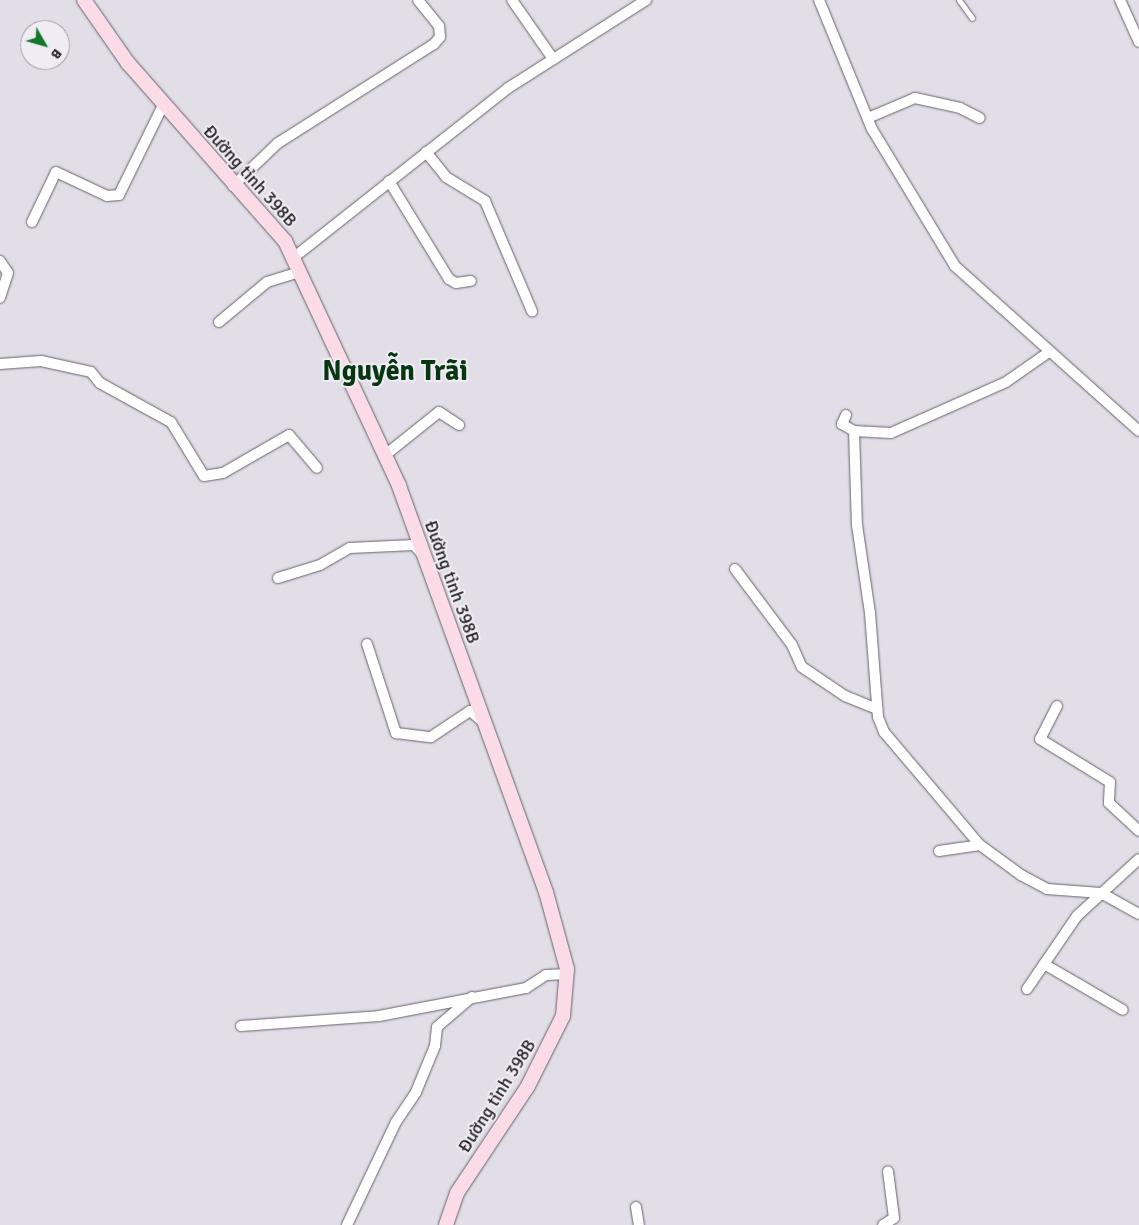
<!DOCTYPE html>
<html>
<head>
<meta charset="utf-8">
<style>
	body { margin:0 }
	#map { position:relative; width:1139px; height:1225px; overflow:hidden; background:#e1dee7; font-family:Signika,sans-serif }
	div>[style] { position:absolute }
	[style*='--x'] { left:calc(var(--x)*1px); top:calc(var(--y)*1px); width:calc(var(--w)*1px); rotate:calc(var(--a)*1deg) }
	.roads { filter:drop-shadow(0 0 1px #66636b) drop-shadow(0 0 1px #66636b) }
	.lane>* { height:5px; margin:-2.5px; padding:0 2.5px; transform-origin:2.5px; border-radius:2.5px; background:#fff }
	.street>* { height:10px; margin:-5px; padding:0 5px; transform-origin:5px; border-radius:5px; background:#fff }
	.secondary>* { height:14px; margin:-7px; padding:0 7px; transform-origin:7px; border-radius:7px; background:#fbdce6 }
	span { translate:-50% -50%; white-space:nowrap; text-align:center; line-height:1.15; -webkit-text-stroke:4px #efecf4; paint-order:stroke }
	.street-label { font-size:18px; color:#262528 }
	.town-label { font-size:28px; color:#083611; font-weight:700 }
	.north { position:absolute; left:20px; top:20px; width:50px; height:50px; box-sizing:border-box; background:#efecf4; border:1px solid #9f9ca2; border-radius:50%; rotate:128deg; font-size:14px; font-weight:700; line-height:20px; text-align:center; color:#262528 }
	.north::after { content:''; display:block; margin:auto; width:18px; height:22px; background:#117729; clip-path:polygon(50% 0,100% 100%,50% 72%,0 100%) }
</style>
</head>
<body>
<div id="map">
	<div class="roads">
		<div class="lane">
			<div style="--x:959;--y:0;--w:22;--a:54"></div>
		</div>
		<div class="street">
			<div style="--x:512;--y:0;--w:72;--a:55.2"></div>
			<div style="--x:819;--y:0;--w:139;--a:67.7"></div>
			<div style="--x:872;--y:129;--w:160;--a:58.8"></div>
			<div style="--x:955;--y:266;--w:247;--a:41.9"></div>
			<div style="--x:1120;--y:0;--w:46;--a:65.7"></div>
			<div style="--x:868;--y:118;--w:51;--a:-23.1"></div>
			<div style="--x:915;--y:98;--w:46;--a:12.5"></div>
			<div style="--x:960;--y:108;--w:22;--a:27"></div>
			<div style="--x:426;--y:152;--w:32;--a:51"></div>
			<div style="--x:446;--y:177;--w:46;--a:31.6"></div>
			<div style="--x:485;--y:201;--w:120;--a:66.9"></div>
			<div style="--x:389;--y:181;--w:115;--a:58.5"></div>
			<div style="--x:449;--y:279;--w:8;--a:30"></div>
			<div style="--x:456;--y:283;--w:15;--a:-8"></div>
			<div style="--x:233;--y:186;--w:62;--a:-43.7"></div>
			<div style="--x:278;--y:143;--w:185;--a:-32.4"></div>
			<div style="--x:434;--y:44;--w:9;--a:-49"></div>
			<div style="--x:440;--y:37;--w:11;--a:-95"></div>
			<div style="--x:439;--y:26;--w:33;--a:-129"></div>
			<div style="--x:32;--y:222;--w:55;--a:-64.4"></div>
			<div style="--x:56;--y:172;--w:56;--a:25.2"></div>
			<div style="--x:107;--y:196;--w:12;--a:-5"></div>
			<div style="--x:119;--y:195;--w:100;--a:-63.9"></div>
			<div style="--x:293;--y:258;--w:274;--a:-38.3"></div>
			<div style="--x:508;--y:88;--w:164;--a:-32.5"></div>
			<div style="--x:0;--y:261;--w:14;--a:56"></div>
			<div style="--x:8;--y:273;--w:26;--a:108"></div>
			<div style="--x:219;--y:322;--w:62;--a:-39.8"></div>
			<div style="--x:267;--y:282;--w:34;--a:-17"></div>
			<div style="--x:0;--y:364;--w:41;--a:-4.2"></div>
			<div style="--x:41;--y:361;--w:51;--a:12.4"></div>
			<div style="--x:91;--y:372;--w:14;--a:51"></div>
			<div style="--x:100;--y:383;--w:81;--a:28.8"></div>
			<div style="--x:171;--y:422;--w:63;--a:58.6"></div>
			<div style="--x:204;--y:476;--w:19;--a:-9"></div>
			<div style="--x:223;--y:473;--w:76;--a:-29.9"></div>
			<div style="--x:289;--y:435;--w:43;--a:49.7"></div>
			<div style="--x:846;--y:415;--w:10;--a:114"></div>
			<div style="--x:842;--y:424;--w:14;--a:30"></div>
			<div style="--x:854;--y:431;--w:37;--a:3"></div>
			<div style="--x:891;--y:433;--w:126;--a:-23.9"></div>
			<div style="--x:1006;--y:382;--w:52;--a:-34.9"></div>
			<div style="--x:854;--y:431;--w:94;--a:88.2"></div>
			<div style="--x:857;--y:525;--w:89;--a:81.6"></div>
			<div style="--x:870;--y:613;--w:104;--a:85.6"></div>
			<div style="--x:878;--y:717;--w:16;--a:68"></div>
			<div style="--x:884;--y:732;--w:148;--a:49.7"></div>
			<div style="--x:980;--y:845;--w:51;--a:36.2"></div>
			<div style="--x:1021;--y:875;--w:30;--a:28"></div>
			<div style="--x:1047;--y:889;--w:54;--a:4.2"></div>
			<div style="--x:1101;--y:893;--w:43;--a:28.9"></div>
			<div style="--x:384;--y:456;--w:70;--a:-38.7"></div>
			<div style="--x:439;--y:412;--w:24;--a:33"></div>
			<div style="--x:735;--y:569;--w:95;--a:53.1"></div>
			<div style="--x:792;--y:645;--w:24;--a:66"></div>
			<div style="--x:802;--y:667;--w:52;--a:34"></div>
			<div style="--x:845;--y:696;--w:35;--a:22"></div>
			<div style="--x:278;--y:578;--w:44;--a:-17.2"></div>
			<div style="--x:320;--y:565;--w:34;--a:-30"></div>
			<div style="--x:350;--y:548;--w:64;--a:-2.7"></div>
			<div style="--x:414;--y:545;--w:11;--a:49"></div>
			<div style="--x:367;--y:644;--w:94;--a:72"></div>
			<div style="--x:396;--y:733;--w:35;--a:7"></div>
			<div style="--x:431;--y:737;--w:47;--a:-33.7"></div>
			<div style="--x:470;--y:711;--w:16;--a:40"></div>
			<div style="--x:1057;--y:706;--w:37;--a:117"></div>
			<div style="--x:1040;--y:739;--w:82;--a:31.6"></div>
			<div style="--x:1110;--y:782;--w:21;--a:93"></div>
			<div style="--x:1109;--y:803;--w:41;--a:43"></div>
			<div style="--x:939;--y:851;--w:41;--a:-8.3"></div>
			<div style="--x:1044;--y:964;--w:91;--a:30.2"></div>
			<div style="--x:1027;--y:989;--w:88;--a:-55.6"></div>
			<div style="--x:1077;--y:916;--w:84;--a:-42.6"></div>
			<div style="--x:241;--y:1026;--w:138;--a:-4.1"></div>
			<div style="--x:379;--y:1016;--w:150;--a:-10.8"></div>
			<div style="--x:526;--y:988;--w:24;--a:-33"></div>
			<div style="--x:546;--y:975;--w:21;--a:-3"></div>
			<div style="--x:636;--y:1207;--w:18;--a:81"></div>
			<div style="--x:347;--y:1225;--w:114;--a:-64.6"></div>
			<div style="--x:396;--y:1122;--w:36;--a:-56"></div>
			<div style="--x:416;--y:1092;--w:50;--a:-67.6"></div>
			<div style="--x:435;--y:1046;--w:19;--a:-84"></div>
			<div style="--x:437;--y:1027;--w:46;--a:-40.6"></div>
			<div style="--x:883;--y:1225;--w:13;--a:-32"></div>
			<div style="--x:894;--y:1218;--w:47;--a:-97.3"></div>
		</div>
		<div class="secondary">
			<div style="--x:84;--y:0;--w:77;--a:55.1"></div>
			<div style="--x:128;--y:63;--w:237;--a:48.6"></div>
			<div style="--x:285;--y:241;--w:270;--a:65"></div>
			<div style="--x:399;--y:486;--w:432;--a:70.1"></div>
			<div style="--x:546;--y:892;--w:80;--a:74.7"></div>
			<div style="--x:567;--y:969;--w:47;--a:94.9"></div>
			<div style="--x:563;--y:1016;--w:78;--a:116.6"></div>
			<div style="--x:528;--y:1086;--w:128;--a:123.6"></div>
			<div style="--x:457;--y:1193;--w:34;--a:109"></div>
		</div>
	</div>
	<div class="street-label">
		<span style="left:250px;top:176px;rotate:48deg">Đường tỉnh 398B</span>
		<span style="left:452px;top:582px;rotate:70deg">Đường tỉnh 398B</span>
		<span style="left:497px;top:1096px;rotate:-58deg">Đường tỉnh 398B</span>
	</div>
	<div class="town-label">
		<span style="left:395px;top:371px">Nguyễn Trãi</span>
	</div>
	<div class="north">B</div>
</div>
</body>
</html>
